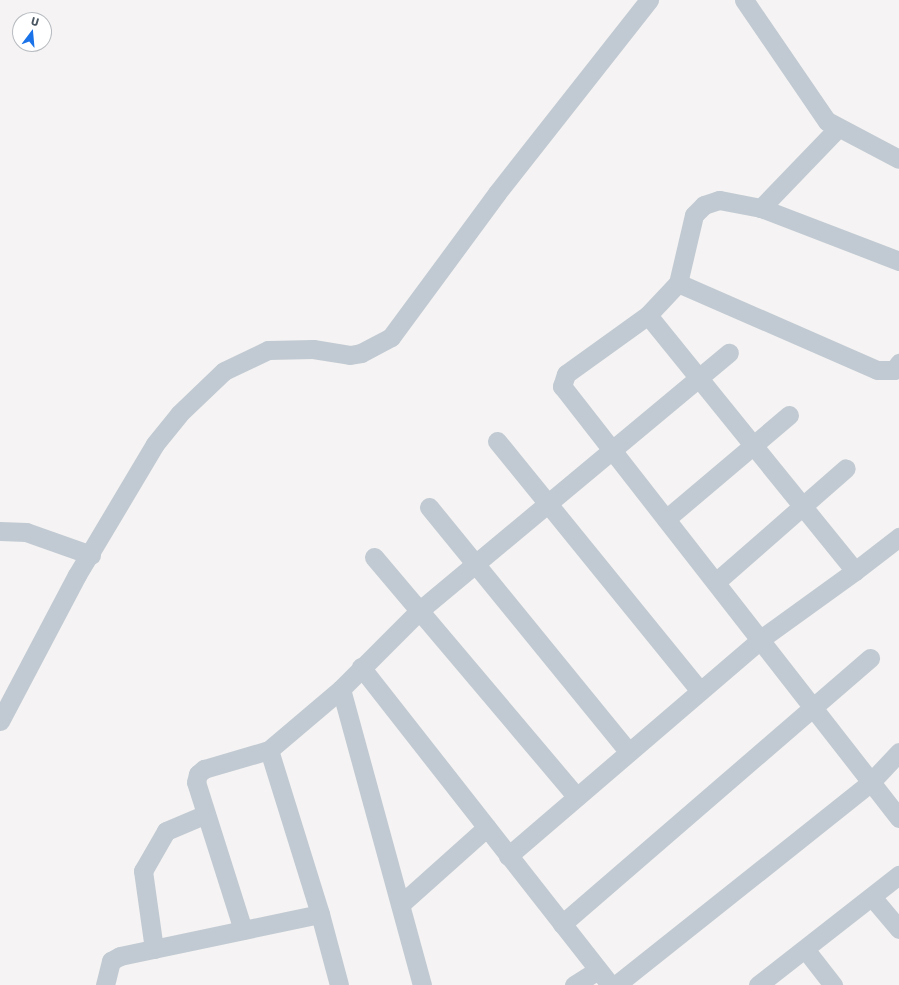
<!DOCTYPE html>
<html>
<head>
<meta charset="utf-8">
<style>
	body { margin:0 }
	#map { position:relative; width:899px; height:985px; overflow:hidden; background:#f5f3f3; font-family:Jost,sans-serif }
	div>[style] { position:absolute }
	[style*='--x'] { left:calc(var(--x)*1px); top:calc(var(--y)*1px); width:calc(var(--w)*1px); rotate:calc(var(--a)*1deg) }
	.street>* { height:19px; margin:-9.5px; padding:0 9.5px; transform-origin:9.5px; border-radius:9.5px; background:#c1cad2 }
	span { translate:-50% -50%; white-space:nowrap; text-align:center; line-height:1.15; -webkit-text-stroke:3.5px #fff; paint-order:stroke }
	.north { position:absolute; left:12px; top:12px; width:40px; height:40px; box-sizing:border-box; background:#fff; border:1px solid #b7bbc0; border-radius:50%; rotate:16deg; font-size:11px; font-weight:700; line-height:16px; text-align:center; color:#4a5661 }
	.north::after { content:''; display:block; margin:auto; width:14px; height:18px; background:#1a73e8; clip-path:polygon(50% 0,100% 100%,50% 72%,0 100%) }
</style>
</head>
<body>
<div id="map">
	<div class="street">
		<div style="--x:744;--y:0;--w:147;--a:55.6"></div>
		<div style="--x:827;--y:121;--w:81;--a:27.8"></div>
		<div style="--x:837;--y:129;--w:110;--a:133.9"></div>
		<div style="--x:761;--y:208;--w:43;--a:-169.2"></div>
		<div style="--x:719;--y:200;--w:16;--a:162"></div>
		<div style="--x:704;--y:205;--w:14;--a:135"></div>
		<div style="--x:694;--y:215;--w:70;--a:103.2"></div>
		<div style="--x:678;--y:283;--w:44;--a:133.2"></div>
		<div style="--x:648;--y:315;--w:101;--a:144.3"></div>
		<div style="--x:566;--y:374;--w:13;--a:108"></div>
		<div style="--x:562;--y:386;--w:548;--a:52.04"></div>
		<div style="--x:761;--y:208;--w:148;--a:21"></div>
		<div style="--x:678;--y:283;--w:217;--a:23.6"></div>
		<div style="--x:877;--y:370;--w:17;--a:0"></div>
		<div style="--x:894;--y:370;--w:9;--a:-54"></div>
		<div style="--x:497;--y:441;--w:322;--a:50.9"></div>
		<div style="--x:429;--y:507;--w:316;--a:50.8"></div>
		<div style="--x:666;--y:519;--w:161;--a:-40.2"></div>
		<div style="--x:0;--y:531;--w:26;--a:2"></div>
		<div style="--x:26;--y:532;--w:69;--a:19.5"></div>
		<div style="--x:374;--y:557;--w:314;--a:49.8"></div>
		<div style="--x:855;--y:571;--w:56;--a:-37.7"></div>
		<div style="--x:717;--y:581;--w:171;--a:-41.2"></div>
		<div style="--x:361;--y:667;--w:404;--a:51.9"></div>
		<div style="--x:341;--y:689;--w:307;--a:74.7"></div>
		<div style="--x:0;--y:721;--w:165;--a:-62.2"></div>
		<div style="--x:77;--y:575;--w:152;--a:-59.2"></div>
		<div style="--x:155;--y:444;--w:38;--a:-51"></div>
		<div style="--x:179;--y:414;--w:62;--a:-43.7"></div>
		<div style="--x:224;--y:371;--w:49;--a:-25.5"></div>
		<div style="--x:268;--y:350;--w:45;--a:-1.3"></div>
		<div style="--x:313;--y:349;--w:37;--a:9"></div>
		<div style="--x:350;--y:355;--w:11;--a:-10"></div>
		<div style="--x:361;--y:353;--w:34;--a:-28"></div>
		<div style="--x:391;--y:337;--w:179;--a:-53.6"></div>
		<div style="--x:497;--y:193;--w:246;--a:-51.8"></div>
		<div style="--x:269;--y:750;--w:172;--a:72.7"></div>
		<div style="--x:508;--y:856;--w:335;--a:-40.6"></div>
		<div style="--x:762;--y:638;--w:115;--a:-35.8"></div>
		<div style="--x:855;--y:571;--w:329;--a:-129"></div>
		<div style="--x:872;--y:897;--w:42;--a:49.8"></div>
		<div style="--x:401;--y:904;--w:115;--a:-41.8"></div>
		<div style="--x:562;--y:924;--w:407;--a:-40.8"></div>
		<div style="--x:243;--y:930;--w:155;--a:-107.6"></div>
		<div style="--x:196;--y:782;--w:8;--a:-76"></div>
		<div style="--x:198;--y:774;--w:8;--a:-40"></div>
		<div style="--x:204;--y:769;--w:68;--a:-16.3"></div>
		<div style="--x:269;--y:750;--w:94;--a:-40.3"></div>
		<div style="--x:341;--y:689;--w:112;--a:-45"></div>
		<div style="--x:420;--y:610;--w:402;--a:-39.8"></div>
		<div style="--x:154;--y:949;--w:79;--a:-98"></div>
		<div style="--x:143;--y:871;--w:46;--a:-60.1"></div>
		<div style="--x:166;--y:831;--w:43;--a:-23"></div>
		<div style="--x:805;--y:949;--w:46;--a:52.1"></div>
		<div style="--x:105;--y:985;--w:25;--a:-76"></div>
		<div style="--x:111;--y:961;--w:10;--a:-29"></div>
		<div style="--x:120;--y:956;--w:204;--a:-11.9"></div>
		<div style="--x:320;--y:914;--w:73;--a:75"></div>
		<div style="--x:574;--y:985;--w:28;--a:-32"></div>
		<div style="--x:616;--y:985;--w:323;--a:-38.5"></div>
		<div style="--x:869;--y:784;--w:44;--a:-46.8"></div>
		<div style="--x:758;--y:985;--w:179;--a:-38"></div>
	</div>
	<div class="north">U</div>
</div>
</body>
</html>
